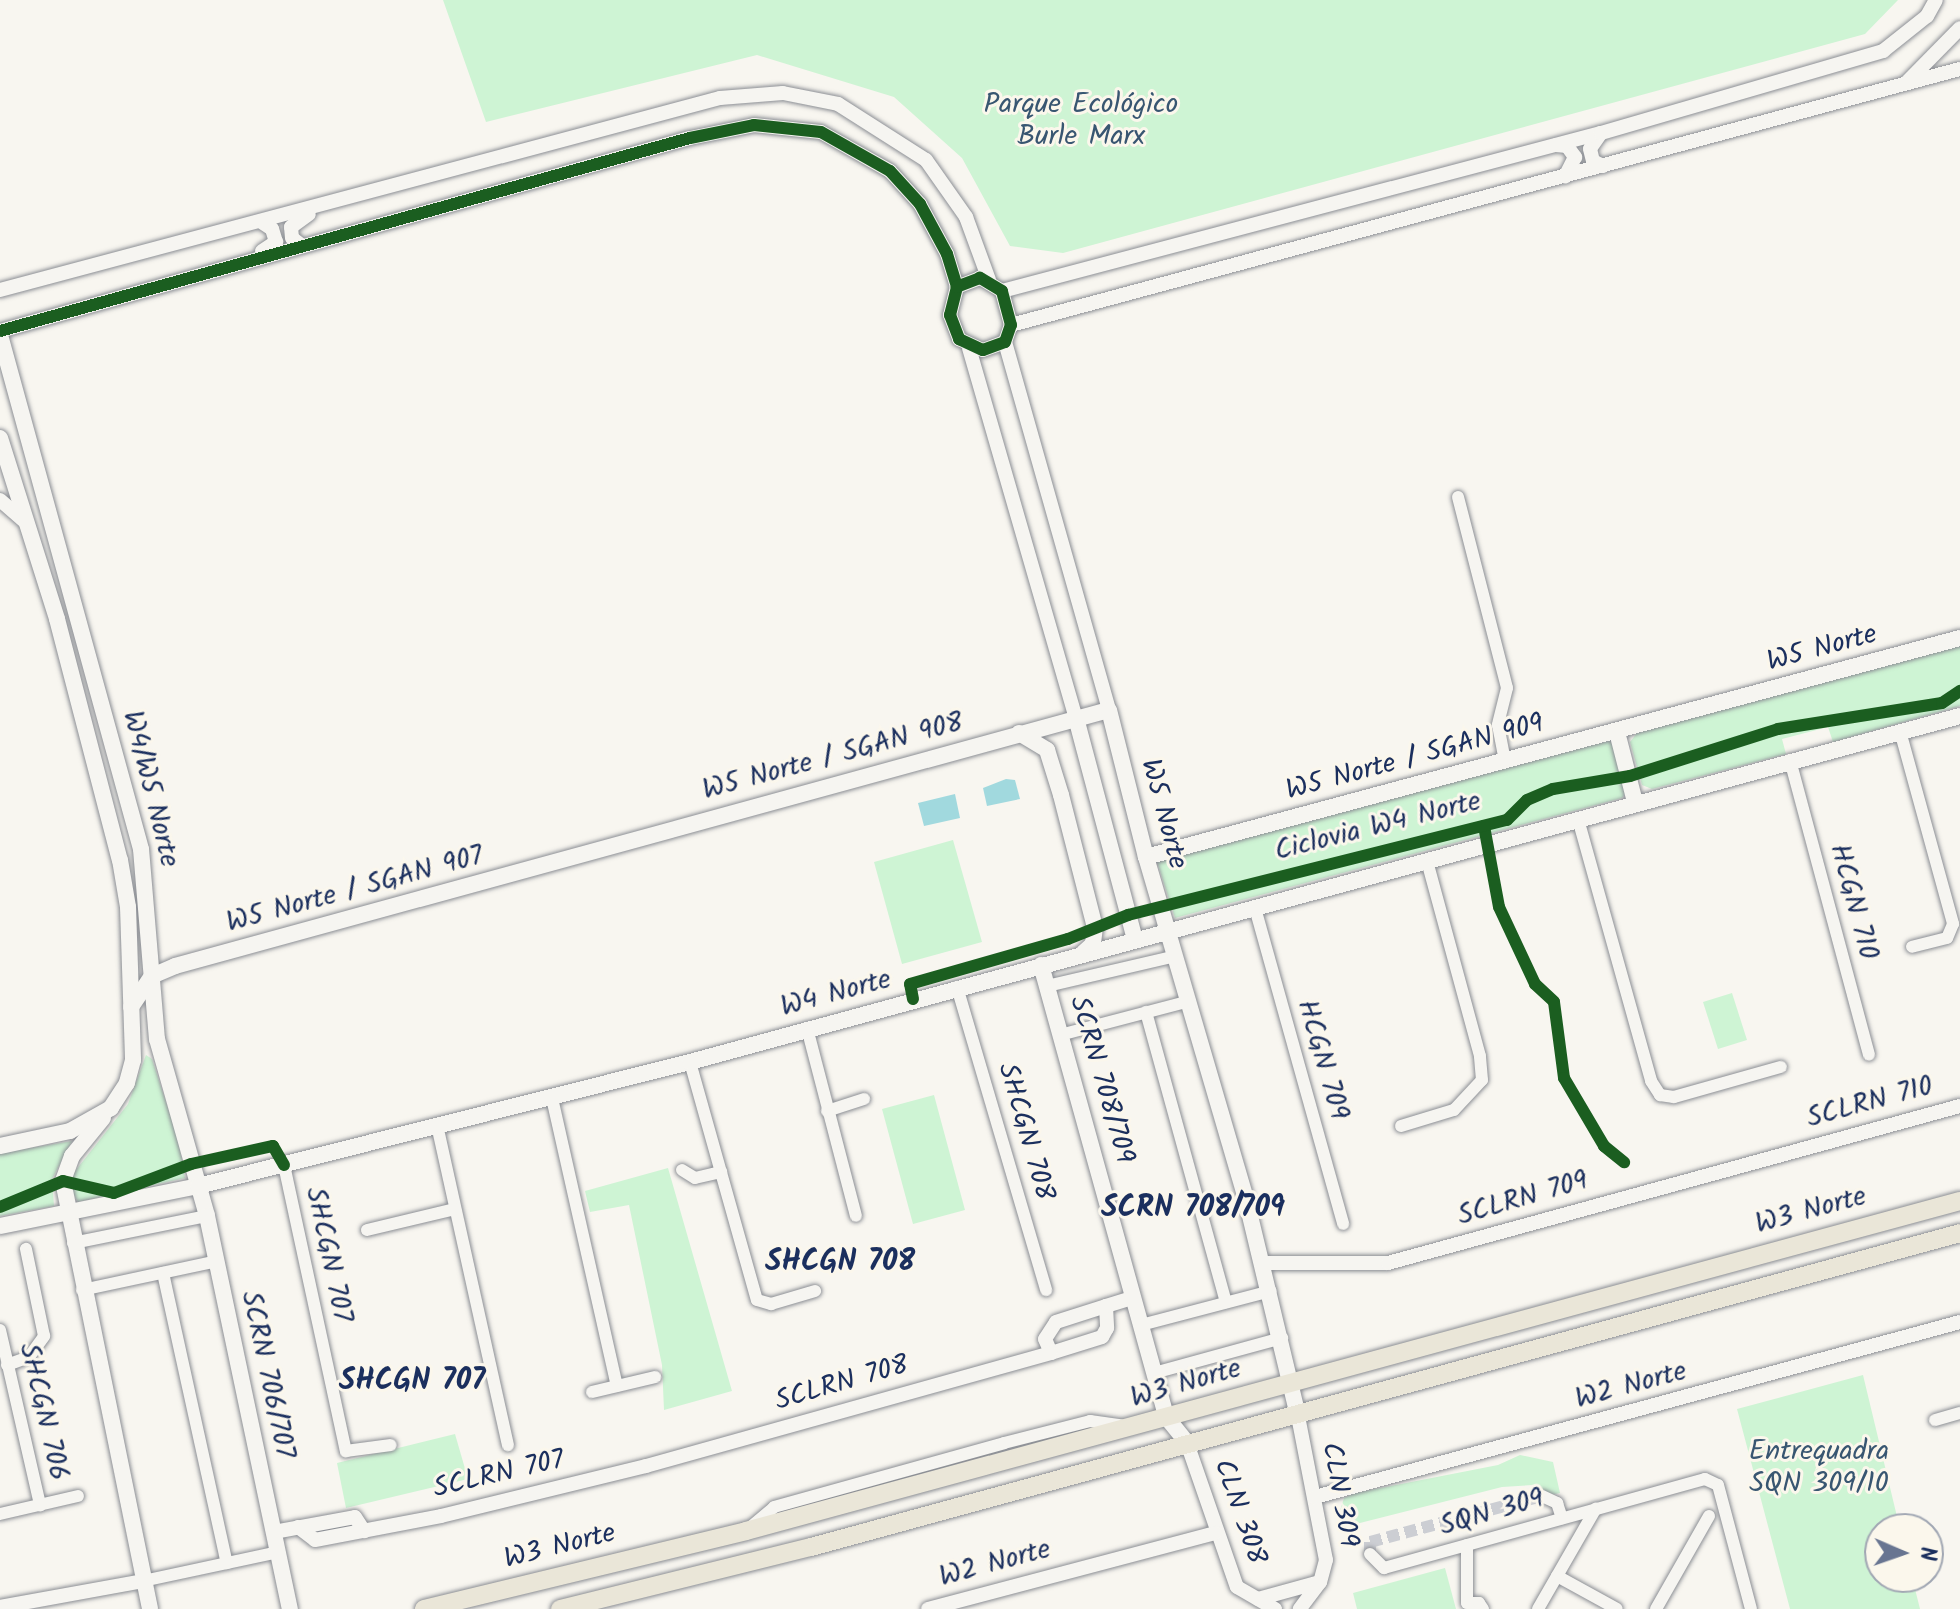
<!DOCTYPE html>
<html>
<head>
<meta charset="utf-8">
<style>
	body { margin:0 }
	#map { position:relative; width:1960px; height:1609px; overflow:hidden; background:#f8f6f0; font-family:Kalam,sans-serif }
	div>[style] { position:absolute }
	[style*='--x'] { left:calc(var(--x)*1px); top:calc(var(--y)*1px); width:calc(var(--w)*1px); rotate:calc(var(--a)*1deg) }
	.green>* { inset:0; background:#cef4d4 }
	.water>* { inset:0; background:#a1d9de }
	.minor-tunnel>* { height:12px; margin-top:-6px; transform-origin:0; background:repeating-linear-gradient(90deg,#ccced3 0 12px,transparent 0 18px) }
	.roads { filter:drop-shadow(0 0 2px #8b8e94) drop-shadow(0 0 2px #8b8e94) }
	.minor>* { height:12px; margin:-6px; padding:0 6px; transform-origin:6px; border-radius:6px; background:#f6f5f1 }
	.tertiary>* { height:14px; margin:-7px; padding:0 7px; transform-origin:7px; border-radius:7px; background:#f6f5f1 }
	.secondary>* { height:16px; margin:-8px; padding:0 8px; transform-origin:8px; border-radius:8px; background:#f6f5f1 }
	.primary>* { height:18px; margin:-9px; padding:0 9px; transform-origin:9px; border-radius:9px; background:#eae6d8 }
	.cycleway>* { height:12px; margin:-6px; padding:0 6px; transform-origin:6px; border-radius:6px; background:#1b5e20 }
	span { translate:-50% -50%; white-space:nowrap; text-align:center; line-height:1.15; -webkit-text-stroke:6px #fbf7ec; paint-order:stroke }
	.park-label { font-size:28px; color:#385671 }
	.street-label { font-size:28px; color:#1b2f5e }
	.neighbourhood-label { font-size:30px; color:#1b2f5e; font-weight:700 }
	.north { position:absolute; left:1864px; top:1513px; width:80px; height:80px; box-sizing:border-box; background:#fbf7ec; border:2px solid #a1a7b3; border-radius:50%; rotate:92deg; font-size:22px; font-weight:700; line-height:32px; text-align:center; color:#1b2f5e }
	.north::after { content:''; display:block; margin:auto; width:28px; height:36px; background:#687591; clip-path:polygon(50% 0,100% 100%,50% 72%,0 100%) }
</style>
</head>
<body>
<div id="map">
	<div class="green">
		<div style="clip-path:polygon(443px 0,1898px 0,1865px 34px,1063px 253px,1010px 246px,962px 158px,894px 97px,757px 55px,486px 122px)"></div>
		<div style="clip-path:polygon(1960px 645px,1960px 706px,1833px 742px,1828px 727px,1782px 739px,1786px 754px,1652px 789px,1642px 785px,1630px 742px,1637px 733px)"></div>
		<div style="clip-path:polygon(1612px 740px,1628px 790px,1622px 798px,1175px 918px,1157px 862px)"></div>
		<div style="clip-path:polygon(953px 840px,982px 942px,902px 964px,874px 862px)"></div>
		<div style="clip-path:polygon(1732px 993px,1747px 1040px,1718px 1049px,1703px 1002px)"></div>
		<div style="clip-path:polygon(146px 1055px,152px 1059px,178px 1139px,185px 1178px,78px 1202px,70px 1189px,72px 1175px,128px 1104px)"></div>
		<div style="clip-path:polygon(934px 1095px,965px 1210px,913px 1224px,882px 1109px)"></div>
		<div style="clip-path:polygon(72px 1141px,52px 1179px,54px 1206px,0 1216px,0 1153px)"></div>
		<div style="clip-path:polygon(668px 1168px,732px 1391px,664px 1410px,662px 1365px,629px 1205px,590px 1212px,585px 1191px)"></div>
		<div style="clip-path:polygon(1863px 1375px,1900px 1529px,1880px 1529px,1880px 1577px,1912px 1577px,1920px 1609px,1790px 1609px,1737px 1409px)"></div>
		<div style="clip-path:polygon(455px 1434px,468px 1479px,346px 1508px,337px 1463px)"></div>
		<div style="clip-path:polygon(1520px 1455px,1553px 1462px,1560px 1493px,1551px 1495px,1533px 1485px,1502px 1487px,1352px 1525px,1339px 1514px,1344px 1498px,1355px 1493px,1498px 1465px)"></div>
		<div style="clip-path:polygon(1445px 1568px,1456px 1609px,1357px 1609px,1353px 1593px)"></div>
	</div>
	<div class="water">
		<div style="clip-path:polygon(1006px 779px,1015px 780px,1020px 799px,987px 806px,983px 788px)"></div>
		<div style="clip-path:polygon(955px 794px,960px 818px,924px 826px,918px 803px)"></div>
	</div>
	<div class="minor-tunnel">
		<div style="--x:1370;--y:1554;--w:12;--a:-90"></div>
		<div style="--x:1370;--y:1542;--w:178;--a:-15"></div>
	</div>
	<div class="roads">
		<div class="minor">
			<div style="--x:1458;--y:497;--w:197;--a:75.6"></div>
			<div style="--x:1507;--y:688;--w:38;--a:104"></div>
			<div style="--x:1498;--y:725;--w:37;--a:79"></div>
			<div style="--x:1900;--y:731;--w:200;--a:74.6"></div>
			<div style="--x:1953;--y:924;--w:15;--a:113"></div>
			<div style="--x:1947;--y:938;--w:36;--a:166"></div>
			<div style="--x:1790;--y:760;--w:305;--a:75"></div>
			<div style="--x:1578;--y:819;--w:272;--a:74.4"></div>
			<div style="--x:1651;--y:1081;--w:17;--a:57"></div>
			<div style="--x:1660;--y:1095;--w:14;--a:8"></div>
			<div style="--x:1674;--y:1097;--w:111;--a:-15.7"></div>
			<div style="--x:1255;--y:908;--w:328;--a:74.4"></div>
			<div style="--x:1047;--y:986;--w:132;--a:-13.1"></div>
			<div style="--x:957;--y:987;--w:316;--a:73.6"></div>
			<div style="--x:1146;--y:1012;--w:301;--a:74.6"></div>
			<div style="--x:807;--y:1028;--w:194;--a:75.4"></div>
			<div style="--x:1060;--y:1035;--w:134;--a:-14.7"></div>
			<div style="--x:690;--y:1062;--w:247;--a:74.3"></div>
			<div style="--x:757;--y:1300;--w:15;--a:16"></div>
			<div style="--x:771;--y:1304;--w:46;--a:-16.5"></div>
			<div style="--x:552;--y:1098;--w:295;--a:77.3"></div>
			<div style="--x:827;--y:1111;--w:39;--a:-18"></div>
			<div style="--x:437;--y:1125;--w:328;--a:77.5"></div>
			<div style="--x:1401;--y:1126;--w:55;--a:-16.8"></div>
			<div style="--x:1454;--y:1110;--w:41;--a:-47"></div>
			<div style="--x:1482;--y:1080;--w:24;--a:-95"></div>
			<div style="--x:1480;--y:1056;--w:202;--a:-105.2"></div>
			<div style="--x:284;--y:1165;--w:293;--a:77.8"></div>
			<div style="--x:346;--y:1451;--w:45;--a:-7.6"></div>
			<div style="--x:682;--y:1170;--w:15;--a:32"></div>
			<div style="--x:695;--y:1178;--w:27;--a:-13"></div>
			<div style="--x:367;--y:1230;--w:90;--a:-13.4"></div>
			<div style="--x:73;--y:1243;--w:137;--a:-11.4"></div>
			<div style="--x:163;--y:1273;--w:297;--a:77.6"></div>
			<div style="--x:82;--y:1290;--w:138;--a:-12.1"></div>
			<div style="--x:1141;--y:1325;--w:134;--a:-14.7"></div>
			<div style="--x:0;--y:1330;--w:180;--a:77.1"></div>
			<div style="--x:7;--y:1365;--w:23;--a:-20"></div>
			<div style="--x:29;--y:1357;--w:26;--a:-54"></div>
			<div style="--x:44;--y:1336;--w:89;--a:-101.7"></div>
			<div style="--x:1154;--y:1373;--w:133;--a:-15.3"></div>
			<div style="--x:592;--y:1392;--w:65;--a:-13.4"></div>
			<div style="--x:1935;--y:1420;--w:26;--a:-16"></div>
			<div style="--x:1542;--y:1496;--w:17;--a:25"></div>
			<div style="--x:1557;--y:1503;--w:16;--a:72"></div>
			<div style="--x:0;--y:1514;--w:80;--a:-13"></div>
			<div style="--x:747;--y:1530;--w:35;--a:-40"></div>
			<div style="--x:774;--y:1507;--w:239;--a:-15.5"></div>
			<div style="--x:1004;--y:1443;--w:89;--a:-14.3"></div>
			<div style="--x:1090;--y:1421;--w:34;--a:8"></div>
			<div style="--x:1467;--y:1545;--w:58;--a:90"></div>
			<div style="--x:1467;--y:1603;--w:12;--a:0"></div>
			<div style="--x:1479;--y:1603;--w:7;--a:56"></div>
			<div style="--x:1370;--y:1554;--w:20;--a:45"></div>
			<div style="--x:1384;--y:1568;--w:333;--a:-15.5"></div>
			<div style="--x:1705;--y:1479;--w:14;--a:25"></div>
			<div style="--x:1718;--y:1485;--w:128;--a:75.1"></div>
			<div style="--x:1557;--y:1576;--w:68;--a:28.8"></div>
			<div style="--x:143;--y:1581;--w:138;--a:-12.1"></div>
			<div style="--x:1538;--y:1609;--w:116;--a:-60.1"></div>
			<div style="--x:1656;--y:1609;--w:107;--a:-60.3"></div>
		</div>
		<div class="tertiary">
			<div style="--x:1908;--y:81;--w:74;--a:-45.5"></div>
			<div style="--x:1601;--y:133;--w:19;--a:125"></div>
			<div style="--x:1590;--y:149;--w:12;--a:76"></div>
			<div style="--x:1593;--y:161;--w:11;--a:27"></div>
			<div style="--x:1556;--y:145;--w:11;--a:5"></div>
			<div style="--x:1567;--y:146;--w:14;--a:54"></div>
			<div style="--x:1575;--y:157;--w:22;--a:117"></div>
			<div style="--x:301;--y:245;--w:11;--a:-142"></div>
			<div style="--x:292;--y:238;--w:11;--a:-95"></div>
			<div style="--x:291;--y:227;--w:22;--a:-36"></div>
			<div style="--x:262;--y:251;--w:17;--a:-33"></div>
			<div style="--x:276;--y:242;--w:14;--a:-107"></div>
			<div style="--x:272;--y:229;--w:11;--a:-146"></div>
			<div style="--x:0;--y:290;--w:745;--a:-14.93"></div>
			<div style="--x:720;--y:98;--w:63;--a:-4.5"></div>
			<div style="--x:783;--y:93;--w:56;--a:11.3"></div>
			<div style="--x:838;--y:104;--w:104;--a:32.5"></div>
			<div style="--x:926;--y:160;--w:70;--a:54.9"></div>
			<div style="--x:966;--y:217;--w:67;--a:69.9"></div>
			<div style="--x:1002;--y:291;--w:619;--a:-14.78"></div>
			<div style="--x:1601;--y:133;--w:294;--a:-16.2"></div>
			<div style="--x:1883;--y:51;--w:56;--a:-38.5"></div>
			<div style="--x:1927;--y:16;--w:18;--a:-61"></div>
			<div style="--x:1011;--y:325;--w:983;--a:-15.1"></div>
			<div style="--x:0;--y:331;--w:716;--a:-15.63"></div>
			<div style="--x:690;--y:138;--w:65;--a:-11.5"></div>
			<div style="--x:754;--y:125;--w:67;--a:6"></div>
			<div style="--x:821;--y:132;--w:79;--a:29.5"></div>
			<div style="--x:890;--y:171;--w:45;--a:47.7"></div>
			<div style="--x:920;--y:204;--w:57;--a:61.6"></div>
			<div style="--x:947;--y:254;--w:34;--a:73"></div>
			<div style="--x:957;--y:287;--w:29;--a:104"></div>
			<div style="--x:950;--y:315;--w:26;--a:69"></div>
			<div style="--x:959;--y:339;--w:26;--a:25"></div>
			<div style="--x:983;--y:350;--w:23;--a:-20"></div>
			<div style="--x:1005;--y:342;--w:18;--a:-71"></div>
			<div style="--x:1011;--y:325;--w:35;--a:-105"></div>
			<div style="--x:1002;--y:291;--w:26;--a:-149"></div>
			<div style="--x:980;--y:278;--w:25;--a:159"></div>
			<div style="--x:1005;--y:342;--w:382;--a:74.2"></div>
			<div style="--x:969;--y:348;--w:385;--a:73.9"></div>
			<div style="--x:0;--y:500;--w:35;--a:41"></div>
			<div style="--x:1263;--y:1263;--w:125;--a:0"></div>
			<div style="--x:1388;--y:1263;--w:593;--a:-15.35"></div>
			<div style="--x:1106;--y:1306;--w:22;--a:87"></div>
			<div style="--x:1107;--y:1328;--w:10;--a:119"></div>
			<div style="--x:1102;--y:1337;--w:53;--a:162.6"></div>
			<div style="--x:1051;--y:1353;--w:15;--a:-113"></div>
			<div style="--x:1045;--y:1339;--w:20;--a:-57"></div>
			<div style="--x:1056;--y:1322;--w:52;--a:-17.7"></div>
			<div style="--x:1106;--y:1306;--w:28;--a:-17"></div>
			<div style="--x:1297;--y:1411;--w:152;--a:79"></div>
			<div style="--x:1326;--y:1560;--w:23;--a:105"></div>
			<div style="--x:1320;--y:1582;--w:34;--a:127"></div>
			<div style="--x:1187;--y:1443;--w:152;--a:70.9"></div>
			<div style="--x:1237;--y:1587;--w:44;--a:30.1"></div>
			<div style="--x:1315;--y:1497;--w:668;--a:-15.18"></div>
			<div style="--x:298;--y:1527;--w:21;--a:37"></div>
			<div style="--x:315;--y:1540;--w:128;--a:-10.8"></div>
			<div style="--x:441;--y:1516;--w:211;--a:-13.7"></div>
			<div style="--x:646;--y:1466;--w:420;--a:-15.6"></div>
			<div style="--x:274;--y:1532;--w:82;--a:-10.5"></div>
			<div style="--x:355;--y:1517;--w:17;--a:57"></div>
			<div style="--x:1258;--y:1599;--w:64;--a:-15.3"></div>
			<div style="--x:0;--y:1607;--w:145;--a:-10.3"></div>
			<div style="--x:928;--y:1609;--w:297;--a:-14.8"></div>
		</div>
		<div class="secondary">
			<div style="--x:0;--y:335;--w:533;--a:74.66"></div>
			<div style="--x:141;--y:849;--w:191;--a:85.2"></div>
			<div style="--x:157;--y:1039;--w:184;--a:74.2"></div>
			<div style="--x:207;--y:1216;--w:402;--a:78.1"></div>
			<div style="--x:0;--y:438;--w:190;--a:72.5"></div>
			<div style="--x:57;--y:619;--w:249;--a:75.4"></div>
			<div style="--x:120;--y:860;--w:48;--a:80.3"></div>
			<div style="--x:128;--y:907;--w:153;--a:88.1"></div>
			<div style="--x:133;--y:1060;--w:24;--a:105"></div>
			<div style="--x:127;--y:1083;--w:30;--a:123"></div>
			<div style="--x:111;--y:1108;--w:47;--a:150.7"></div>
			<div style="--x:70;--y:1131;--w:72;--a:167.9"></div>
			<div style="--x:1076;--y:718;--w:230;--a:75.1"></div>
			<div style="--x:1617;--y:732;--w:72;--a:75.6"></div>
			<div style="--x:1019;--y:733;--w:33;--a:31"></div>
			<div style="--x:1047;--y:750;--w:47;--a:72.7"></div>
			<div style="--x:1061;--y:795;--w:136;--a:75.6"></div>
			<div style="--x:1095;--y:927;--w:17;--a:97"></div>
			<div style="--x:1093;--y:944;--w:13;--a:138"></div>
			<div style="--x:1146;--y:857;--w:843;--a:-15.06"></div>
			<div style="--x:1041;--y:965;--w:470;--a:74.5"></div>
			<div style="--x:1167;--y:1418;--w:32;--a:51"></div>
			<div style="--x:131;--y:1007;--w:37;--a:-56"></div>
			<div style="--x:152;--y:976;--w:25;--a:-23"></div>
			<div style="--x:175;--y:966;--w:968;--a:-15.33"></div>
			<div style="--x:1109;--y:710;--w:152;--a:75.9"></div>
			<div style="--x:1146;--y:857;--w:352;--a:73.7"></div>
			<div style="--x:1245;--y:1195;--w:222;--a:76.5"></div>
			<div style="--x:103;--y:1118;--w:49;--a:129.2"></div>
			<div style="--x:72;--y:1156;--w:27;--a:110"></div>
			<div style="--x:63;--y:1181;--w:437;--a:78.5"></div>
			<div style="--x:0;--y:1226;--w:202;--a:-11.4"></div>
			<div style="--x:198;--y:1186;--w:507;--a:-14.15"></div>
			<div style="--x:690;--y:1062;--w:1316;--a:-15.24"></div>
		</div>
		<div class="primary">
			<div style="--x:424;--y:1609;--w:331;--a:-13.6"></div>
			<div style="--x:746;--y:1531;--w:1258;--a:-15.21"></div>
			<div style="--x:560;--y:1609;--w:259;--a:-13.9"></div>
			<div style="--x:811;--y:1547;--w:1191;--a:-15.28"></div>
		</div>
	</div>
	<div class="cycleway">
		<div style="--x:0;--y:331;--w:716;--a:-15.63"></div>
		<div style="--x:690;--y:138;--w:65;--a:-11.5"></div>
		<div style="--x:754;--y:125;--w:67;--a:6"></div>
		<div style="--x:821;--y:132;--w:79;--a:29.5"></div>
		<div style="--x:890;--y:171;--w:45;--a:47.7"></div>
		<div style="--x:920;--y:204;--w:57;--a:61.6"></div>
		<div style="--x:947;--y:254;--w:34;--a:73"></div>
		<div style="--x:957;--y:287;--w:29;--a:104"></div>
		<div style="--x:950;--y:315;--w:26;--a:69"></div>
		<div style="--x:959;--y:339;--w:26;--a:25"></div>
		<div style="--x:983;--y:350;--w:23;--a:-20"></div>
		<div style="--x:1005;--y:342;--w:18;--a:-71"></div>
		<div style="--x:1011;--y:325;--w:35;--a:-105"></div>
		<div style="--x:1002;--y:291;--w:26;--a:-149"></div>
		<div style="--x:980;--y:278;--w:25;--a:159"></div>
		<div style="--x:1484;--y:826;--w:82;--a:79.5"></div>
		<div style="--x:1499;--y:907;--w:85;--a:64.9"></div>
		<div style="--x:1535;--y:984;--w:26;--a:43"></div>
		<div style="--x:1554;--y:1002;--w:77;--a:82.5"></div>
		<div style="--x:1564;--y:1078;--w:79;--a:59.5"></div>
		<div style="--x:1604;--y:1146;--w:26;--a:39"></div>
		<div style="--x:913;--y:999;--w:15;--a:-101"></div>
		<div style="--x:910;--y:984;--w:164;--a:-15.9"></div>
		<div style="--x:1068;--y:939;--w:65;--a:-21.8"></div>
		<div style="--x:1128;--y:915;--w:391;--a:-14.1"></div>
		<div style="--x:1507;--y:820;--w:28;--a:-45"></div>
		<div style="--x:1527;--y:800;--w:28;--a:-23"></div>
		<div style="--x:1553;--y:789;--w:78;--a:-9.6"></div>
		<div style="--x:1630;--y:776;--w:155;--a:-17.6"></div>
		<div style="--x:1778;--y:729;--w:166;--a:-9"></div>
		<div style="--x:1942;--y:703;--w:22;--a:-34"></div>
		<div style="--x:0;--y:1207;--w:68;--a:-22.4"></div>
		<div style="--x:63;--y:1181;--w:52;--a:13.2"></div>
		<div style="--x:114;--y:1193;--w:82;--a:-20.6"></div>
		<div style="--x:191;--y:1164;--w:84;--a:-12.4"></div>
		<div style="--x:273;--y:1146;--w:22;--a:60"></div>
	</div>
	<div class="park-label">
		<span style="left:1081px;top:121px">Parque Ecológico<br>Burle Marx</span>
		<span style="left:1819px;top:1468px">Entrequadra<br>SQN 309/10</span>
	</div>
	<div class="street-label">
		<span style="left:1822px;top:649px;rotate:-15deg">W5 Norte</span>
		<span style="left:833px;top:757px;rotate:-15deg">W5 Norte / SGAN 908</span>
		<span style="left:1415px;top:758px;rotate:-15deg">W5 Norte / SGAN 909</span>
		<span style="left:150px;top:789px;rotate:76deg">W4/W5 Norte</span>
		<span style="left:1163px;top:814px;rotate:75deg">W5 Norte</span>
		<span style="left:1378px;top:827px;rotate:-14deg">Ciclovia W4 Norte</span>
		<span style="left:355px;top:890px;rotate:-15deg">W5 Norte / SGAN 907</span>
		<span style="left:1853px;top:902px;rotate:75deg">HCGN 710</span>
		<span style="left:836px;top:994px;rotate:-15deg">W4 Norte</span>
		<span style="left:1322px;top:1060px;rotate:74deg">HCGN 709</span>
		<span style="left:1101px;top:1080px;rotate:74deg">SCRN 708/709</span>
		<span style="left:1870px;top:1103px;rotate:-15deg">SCLRN 710</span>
		<span style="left:1025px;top:1132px;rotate:74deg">SHCGN 708</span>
		<span style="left:1523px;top:1199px;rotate:-16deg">SCLRN 709</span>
		<span style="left:1811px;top:1211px;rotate:-15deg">W3 Norte</span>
		<span style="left:328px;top:1255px;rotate:78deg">SHCGN 707</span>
		<span style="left:267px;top:1375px;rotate:78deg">SCRN 706/707</span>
		<span style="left:842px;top:1384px;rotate:-16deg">SCLRN 708</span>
		<span style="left:1186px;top:1384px;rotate:-16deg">W3 Norte</span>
		<span style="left:1631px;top:1386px;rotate:-15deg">W2 Norte</span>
		<span style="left:43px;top:1412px;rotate:77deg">SHCGN 706</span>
		<span style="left:499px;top:1475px;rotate:-13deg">SCLRN 707</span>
		<span style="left:1339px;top:1495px;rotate:80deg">CLN 309</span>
		<span style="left:1239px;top:1512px;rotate:71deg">CLN 308</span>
		<span style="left:1492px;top:1513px;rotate:-16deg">SQN 309</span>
		<span style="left:560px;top:1547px;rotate:-14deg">W3 Norte</span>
		<span style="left:995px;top:1564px;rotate:-15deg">W2 Norte</span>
	</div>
	<div class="neighbourhood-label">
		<span style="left:1193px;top:1208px">SCRN 708/709</span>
		<span style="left:840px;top:1262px">SHCGN 708</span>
		<span style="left:412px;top:1381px">SHCGN 707</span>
	</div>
	<div class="north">N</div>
</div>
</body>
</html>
